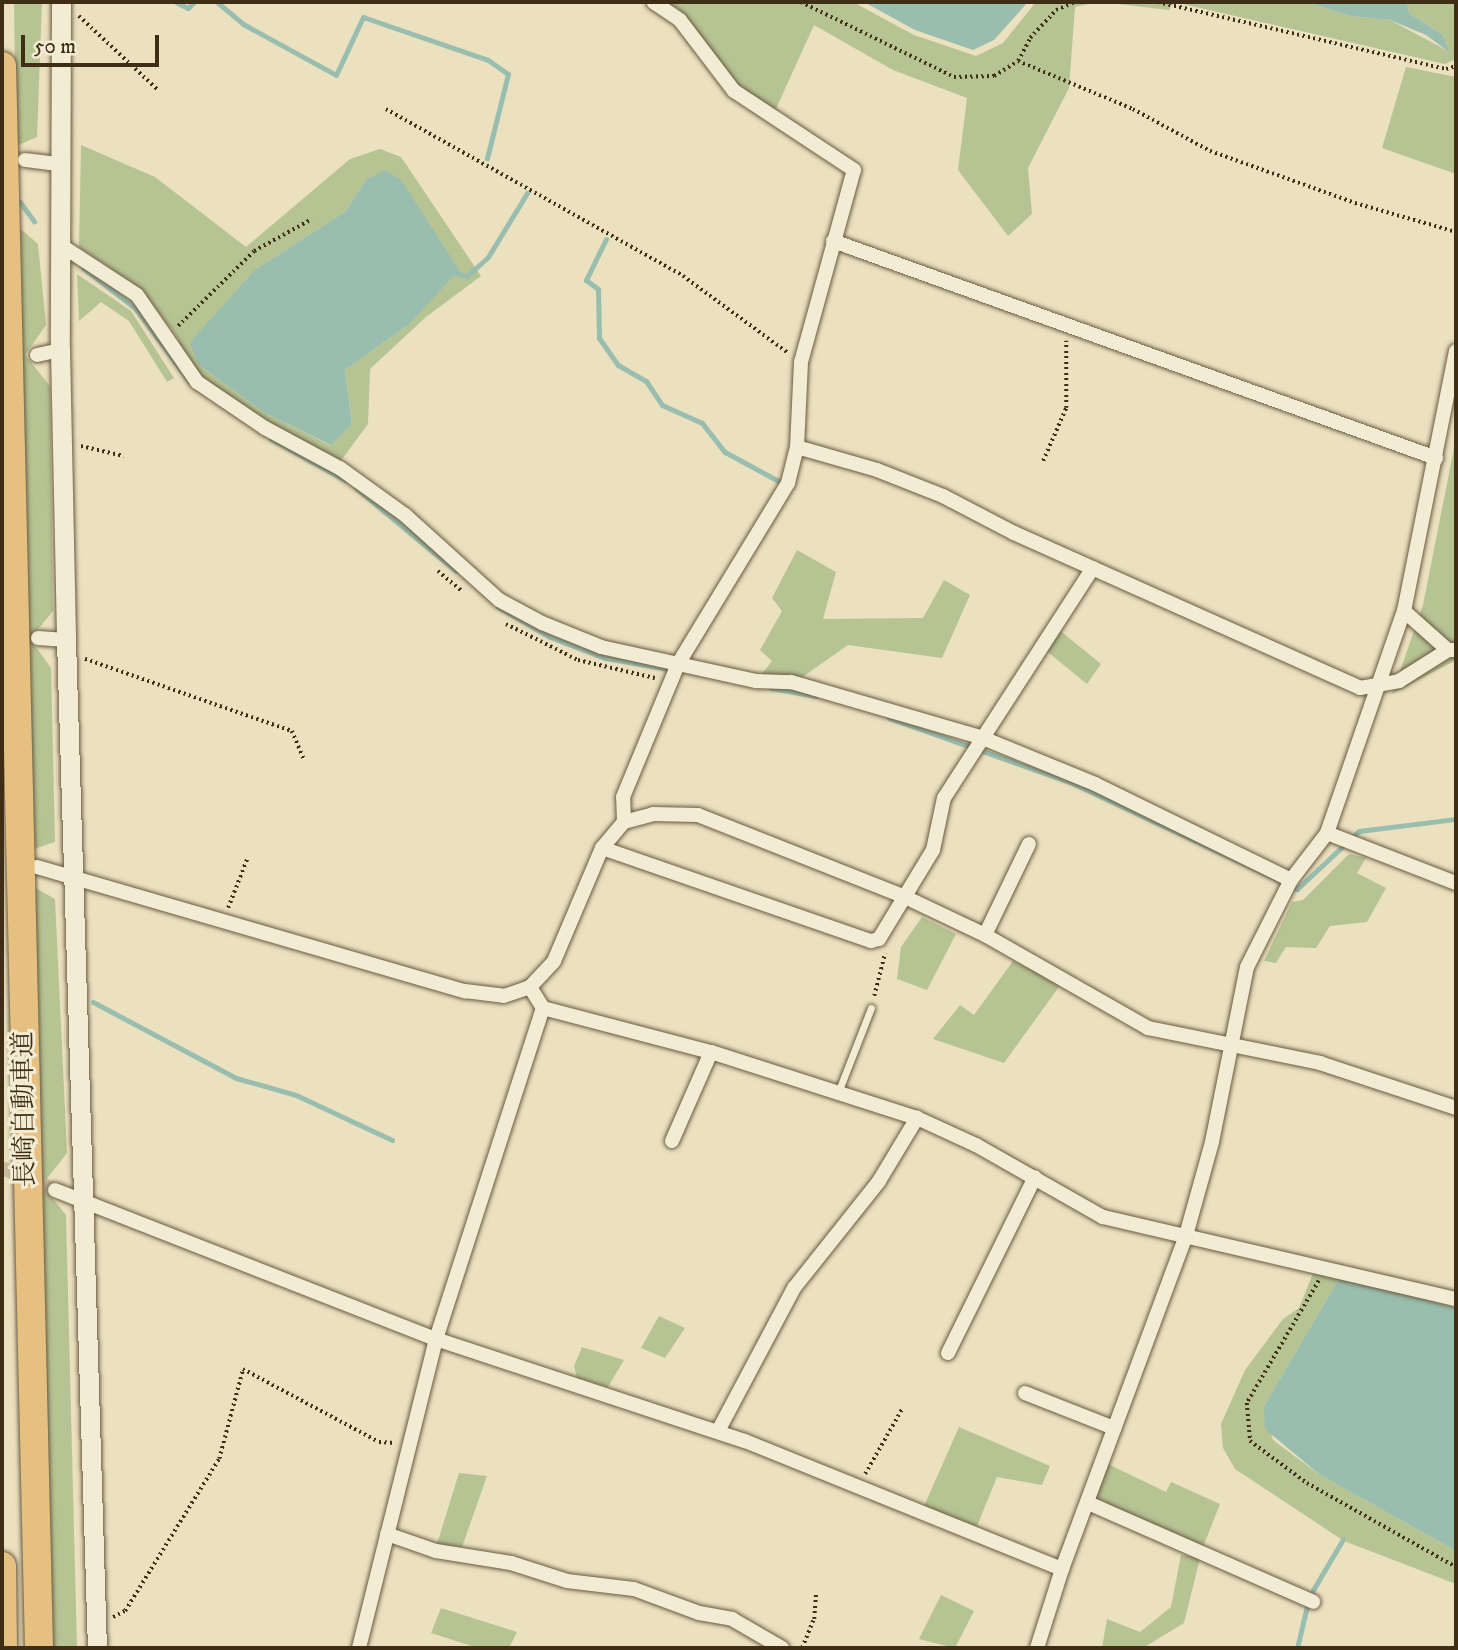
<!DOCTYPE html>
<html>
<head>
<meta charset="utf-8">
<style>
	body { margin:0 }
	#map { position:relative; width:1458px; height:1650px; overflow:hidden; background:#ebe1bf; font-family:"IM FELL DW Pica","Noto Serif JP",serif }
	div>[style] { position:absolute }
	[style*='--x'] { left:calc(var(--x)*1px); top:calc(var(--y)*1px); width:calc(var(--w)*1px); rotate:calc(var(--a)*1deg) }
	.green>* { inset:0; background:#b6c393 }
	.water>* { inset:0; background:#99beaf }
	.stream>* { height:5px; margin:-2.5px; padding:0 2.5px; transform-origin:2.5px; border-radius:2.5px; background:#99beaf }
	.minor-tunnel>* { height:14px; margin-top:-7px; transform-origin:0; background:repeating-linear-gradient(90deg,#c9bd9d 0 14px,transparent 0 21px) }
	.path>* { height:3.5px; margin-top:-1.75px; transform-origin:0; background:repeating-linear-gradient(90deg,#3f2d15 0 2px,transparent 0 5.5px) }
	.roads { filter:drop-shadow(0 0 2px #6a5a40) drop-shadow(0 0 2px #6a5a40) }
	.service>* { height:7px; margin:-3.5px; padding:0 3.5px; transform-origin:3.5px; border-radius:3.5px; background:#f2ecd5 }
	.minor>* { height:14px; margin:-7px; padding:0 7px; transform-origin:7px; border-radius:7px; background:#f2ecd5 }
	.tertiary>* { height:19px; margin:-9.5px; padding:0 9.5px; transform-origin:9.5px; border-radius:9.5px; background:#f2ecd5 }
	.motorway>* { height:28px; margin:-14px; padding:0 14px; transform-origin:14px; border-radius:14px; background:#e6c080 }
	span { translate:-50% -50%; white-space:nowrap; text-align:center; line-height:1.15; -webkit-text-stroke:6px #f2ecd5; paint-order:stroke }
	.street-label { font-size:26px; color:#3f2d15 }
	.frame { position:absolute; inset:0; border:4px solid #3f2d15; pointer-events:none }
	.scale { position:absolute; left:21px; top:35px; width:138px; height:32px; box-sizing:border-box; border:4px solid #3f2d15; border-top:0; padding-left:9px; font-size:21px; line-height:24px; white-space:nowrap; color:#3f2d15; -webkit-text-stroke:5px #f2ecd5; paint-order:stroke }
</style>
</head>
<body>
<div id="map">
	<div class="green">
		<div style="clip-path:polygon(14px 2px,42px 2px,37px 137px,16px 146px)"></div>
		<div style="clip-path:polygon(665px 2px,853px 2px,914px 35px,976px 56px,1003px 43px,1036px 2px,1098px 2px,1075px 7px,1069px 88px,1028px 168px,1032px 214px,1008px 236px,958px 170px,967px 98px,893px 70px,814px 25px,775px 111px,736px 86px,678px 8px)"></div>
		<div style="clip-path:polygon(1101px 2px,1306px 2px,1351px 16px,1390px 20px,1448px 51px,1443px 35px,1409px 13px,1407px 2px,1456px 2px,1456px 59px,1445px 64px,1174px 2px,1169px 10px)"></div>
		<div style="clip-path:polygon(1406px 67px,1456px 77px,1456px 174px,1382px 148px)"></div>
		<div style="clip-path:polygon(evenodd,81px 145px,155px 177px,246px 247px,350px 159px,380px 149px,401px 157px,481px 276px,426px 317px,370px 369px,368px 424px,340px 462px,253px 416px,188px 365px,177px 337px,140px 288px,79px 247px,81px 145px,366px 180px,408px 325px,345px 370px,352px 424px,330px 445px,263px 412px,198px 364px,256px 269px,346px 211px,366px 180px)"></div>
		<div style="clip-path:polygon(15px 224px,38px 244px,46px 325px,25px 355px,50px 386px,53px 611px,30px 639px,51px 668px,55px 842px,28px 851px)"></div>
		<div style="clip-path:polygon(77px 274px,131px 311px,174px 378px,167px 382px,129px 321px,101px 302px,79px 321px)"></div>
		<div style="clip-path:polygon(1456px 438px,1456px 660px,1392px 694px,1423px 605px)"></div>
		<div style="clip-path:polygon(797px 550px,836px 572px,823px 619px,923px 618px,944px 580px,970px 595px,942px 658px,848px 645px,801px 678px,761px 675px,772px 661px,760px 650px,782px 611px,772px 598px)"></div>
		<div style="clip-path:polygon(1058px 629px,1101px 664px,1087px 684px,1044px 649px)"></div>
		<div style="clip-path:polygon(1349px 854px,1366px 858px,1357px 873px,1386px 888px,1367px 922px,1330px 926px,1316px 948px,1286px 947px,1276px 963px,1264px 961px,1292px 902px,1303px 900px)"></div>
		<div style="clip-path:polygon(32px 886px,55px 899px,67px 1153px,42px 1185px,66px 1215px,77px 1648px,50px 1648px)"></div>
		<div style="clip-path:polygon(922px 917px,956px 934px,927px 990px,897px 979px,901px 947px)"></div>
		<div style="clip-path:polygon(1013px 961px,1061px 984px,1004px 1063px,933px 1039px,960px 1005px,974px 1015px)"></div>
		<div style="clip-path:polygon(1314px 1271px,1341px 1275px,1264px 1406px,1273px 1440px,1320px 1475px,1456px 1551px,1456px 1584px,1344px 1541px,1235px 1469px,1223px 1448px,1221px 1424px,1245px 1370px,1283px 1319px,1299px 1308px)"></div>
		<div style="clip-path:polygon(659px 1316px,685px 1328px,665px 1358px,641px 1348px)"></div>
		<div style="clip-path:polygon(582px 1347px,624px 1360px,608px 1387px,577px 1378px,574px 1366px)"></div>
		<div style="clip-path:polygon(959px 1427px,1050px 1466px,1042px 1485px,997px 1477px,977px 1526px,924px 1506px)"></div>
		<div style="clip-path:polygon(1108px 1464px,1166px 1492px,1171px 1482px,1220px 1504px,1203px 1547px,1148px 1527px,1096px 1497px)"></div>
		<div style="clip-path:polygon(459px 1473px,487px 1476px,462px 1547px,437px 1544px)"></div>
		<div style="clip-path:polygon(1181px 1555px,1200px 1558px,1184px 1623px,1143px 1648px,1102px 1648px,1107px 1619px,1140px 1632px,1171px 1607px)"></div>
		<div style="clip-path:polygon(941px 1595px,974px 1611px,955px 1648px,919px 1639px)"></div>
		<div style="clip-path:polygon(441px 1608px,517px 1632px,509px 1648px,478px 1648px,431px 1633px)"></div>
	</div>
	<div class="water">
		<div style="clip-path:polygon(864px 2px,1028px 2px,994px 40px,973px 50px,915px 30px)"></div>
		<div style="clip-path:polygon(1306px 2px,1407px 2px,1409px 13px,1443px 35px,1449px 52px,1426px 35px,1390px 20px,1351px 16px)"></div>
		<div style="clip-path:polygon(385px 170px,401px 180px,459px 270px,408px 325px,345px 370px,352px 424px,331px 445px,263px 412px,198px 364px,190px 342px,256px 269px,346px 211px,366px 180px)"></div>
		<div style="clip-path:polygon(1341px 1275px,1456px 1308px,1456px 1551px,1320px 1475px,1265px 1429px,1264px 1406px)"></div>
	</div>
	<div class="stream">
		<div style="--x:176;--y:2;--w:13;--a:27"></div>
		<div style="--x:188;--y:8;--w:8;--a:-45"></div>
		<div style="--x:217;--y:2;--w:34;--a:40"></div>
		<div style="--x:243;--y:24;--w:106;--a:28.7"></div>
		<div style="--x:336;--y:75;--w:64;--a:-65"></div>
		<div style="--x:363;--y:17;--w:132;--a:19"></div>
		<div style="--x:488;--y:60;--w:24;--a:35"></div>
		<div style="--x:508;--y:74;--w:87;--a:104"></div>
		<div style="--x:20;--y:202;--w:24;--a:54"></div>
		<div style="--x:606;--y:239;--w:46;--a:116"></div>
		<div style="--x:586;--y:280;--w:15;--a:37"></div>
		<div style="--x:598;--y:289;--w:49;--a:88.8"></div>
		<div style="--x:599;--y:338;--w:33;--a:55"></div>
		<div style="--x:618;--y:365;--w:32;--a:30"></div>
		<div style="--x:646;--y:381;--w:29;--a:56"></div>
		<div style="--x:662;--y:405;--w:44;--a:24.2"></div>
		<div style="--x:702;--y:423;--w:37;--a:52"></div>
		<div style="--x:725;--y:452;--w:65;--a:28.5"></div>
		<div style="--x:83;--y:268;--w:66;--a:37.6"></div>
		<div style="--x:135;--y:308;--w:91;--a:53.5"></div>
		<div style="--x:452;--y:272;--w:16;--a:15"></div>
		<div style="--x:467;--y:276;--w:28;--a:-42"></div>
		<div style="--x:488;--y:257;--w:75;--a:-58.6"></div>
		<div style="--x:271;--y:439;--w:85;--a:29"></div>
		<div style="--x:356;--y:488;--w:130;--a:39.7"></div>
		<div style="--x:498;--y:607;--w:60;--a:30"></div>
		<div style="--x:550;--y:637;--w:59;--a:20.9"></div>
		<div style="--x:605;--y:658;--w:71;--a:9.7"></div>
		<div style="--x:771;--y:688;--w:46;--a:10.1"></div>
		<div style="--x:889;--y:718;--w:192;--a:19.5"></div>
		<div style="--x:1070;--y:782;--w:251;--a:25.2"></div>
		<div style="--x:1297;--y:889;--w:85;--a:-43.1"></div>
		<div style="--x:1359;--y:831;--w:98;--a:-7.1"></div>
		<div style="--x:93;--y:1002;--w:162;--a:28"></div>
		<div style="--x:236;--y:1078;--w:62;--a:15.8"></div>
		<div style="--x:296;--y:1095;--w:106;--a:25.1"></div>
		<div style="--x:1313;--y:1590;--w:59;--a:-59.5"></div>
		<div style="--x:1297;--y:1648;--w:43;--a:-76.6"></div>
	</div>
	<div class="minor-tunnel">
		<div style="--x:2;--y:1168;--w:57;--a:22.5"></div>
	</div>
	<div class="path">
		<div style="--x:801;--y:2;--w:170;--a:26.1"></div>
		<div style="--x:954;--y:77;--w:40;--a:-1.4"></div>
		<div style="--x:994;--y:76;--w:28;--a:-32"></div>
		<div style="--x:1018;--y:61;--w:26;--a:-62"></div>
		<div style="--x:1030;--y:38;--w:38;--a:-47"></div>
		<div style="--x:1056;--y:10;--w:21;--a:-23"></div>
		<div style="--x:1158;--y:2;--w:296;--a:13.1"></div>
		<div style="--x:1446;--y:69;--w:10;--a:-17"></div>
		<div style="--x:79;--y:16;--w:108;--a:43.1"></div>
		<div style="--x:1018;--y:61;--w:125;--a:22.7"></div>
		<div style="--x:1133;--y:109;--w:88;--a:28.6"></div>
		<div style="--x:1210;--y:151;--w:154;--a:19.7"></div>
		<div style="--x:1355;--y:203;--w:105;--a:16"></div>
		<div style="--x:386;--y:109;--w:341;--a:29.3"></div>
		<div style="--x:683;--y:276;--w:129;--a:36.2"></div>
		<div style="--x:178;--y:326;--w:107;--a:-44.6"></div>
		<div style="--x:254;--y:251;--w:66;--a:-28.9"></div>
		<div style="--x:81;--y:446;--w:44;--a:13.1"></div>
		<div style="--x:1043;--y:461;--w:58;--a:-66.5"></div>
		<div style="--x:1066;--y:408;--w:67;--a:-90"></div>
		<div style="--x:438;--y:571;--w:33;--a:40"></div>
		<div style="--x:506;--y:624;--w:80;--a:26.6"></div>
		<div style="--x:578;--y:660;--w:79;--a:13.2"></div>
		<div style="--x:85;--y:659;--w:219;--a:19.2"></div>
		<div style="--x:292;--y:731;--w:30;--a:67"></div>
		<div style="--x:228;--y:908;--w:53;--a:-68.8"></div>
		<div style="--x:874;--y:996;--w:44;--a:-75.7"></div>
		<div style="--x:1319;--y:1281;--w:142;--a:120.5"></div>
		<div style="--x:1247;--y:1403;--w:38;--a:85"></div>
		<div style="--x:1250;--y:1441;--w:71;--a:36.4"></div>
		<div style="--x:1307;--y:1483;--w:171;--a:29.4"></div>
		<div style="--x:865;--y:1474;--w:75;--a:-60.4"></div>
		<div style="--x:113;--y:1617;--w:13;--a:-27"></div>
		<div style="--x:125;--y:1611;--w:179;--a:-58.3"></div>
		<div style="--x:219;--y:1459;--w:93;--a:-75.1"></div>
		<div style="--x:243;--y:1369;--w:154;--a:28.2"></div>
		<div style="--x:379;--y:1442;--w:16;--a:4"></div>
		<div style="--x:802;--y:1648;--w:31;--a:-68"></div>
		<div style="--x:814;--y:1619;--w:27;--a:-86"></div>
	</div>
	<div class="roads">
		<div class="service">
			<div style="--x:839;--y:1090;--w:88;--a:-68.7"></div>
		</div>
		<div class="minor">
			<div style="--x:25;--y:160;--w:34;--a:7"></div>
			<div style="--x:833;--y:241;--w:641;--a:19.79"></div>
			<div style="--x:59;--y:244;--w:93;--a:33.2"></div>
			<div style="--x:137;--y:295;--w:106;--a:55.4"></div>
			<div style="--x:197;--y:382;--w:82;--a:34.1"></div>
			<div style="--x:265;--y:428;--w:86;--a:28.3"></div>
			<div style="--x:341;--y:469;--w:79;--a:35.7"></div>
			<div style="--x:405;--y:515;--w:127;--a:42.1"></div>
			<div style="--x:499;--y:600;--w:49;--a:28.1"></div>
			<div style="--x:542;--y:623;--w:64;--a:22.1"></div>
			<div style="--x:601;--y:647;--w:159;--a:12.4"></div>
			<div style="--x:756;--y:681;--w:35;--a:2"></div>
			<div style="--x:791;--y:682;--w:197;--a:16.2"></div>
			<div style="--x:980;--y:737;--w:124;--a:22.2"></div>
			<div style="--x:1095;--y:784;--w:218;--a:26.1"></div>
			<div style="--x:37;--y:355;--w:24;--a:-12"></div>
			<div style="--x:797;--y:447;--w:83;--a:16"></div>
			<div style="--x:877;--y:470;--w:71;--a:21.5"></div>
			<div style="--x:943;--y:496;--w:80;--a:27.5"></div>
			<div style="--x:1014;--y:533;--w:379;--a:24.1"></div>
			<div style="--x:1360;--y:688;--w:40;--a:-10"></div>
			<div style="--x:1399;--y:681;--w:58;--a:-32.3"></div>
			<div style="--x:1448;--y:650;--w:8;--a:0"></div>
			<div style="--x:1404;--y:611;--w:59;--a:41.6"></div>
			<div style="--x:38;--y:638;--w:28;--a:4"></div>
			<div style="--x:624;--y:822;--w:25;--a:-92"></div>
			<div style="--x:623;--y:797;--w:144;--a:-67.5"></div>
			<div style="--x:678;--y:664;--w:212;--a:-58.7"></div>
			<div style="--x:788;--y:483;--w:37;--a:-76"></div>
			<div style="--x:797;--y:447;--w:85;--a:-87.3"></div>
			<div style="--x:801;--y:362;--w:199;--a:-74.6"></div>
			<div style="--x:854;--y:170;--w:144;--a:-146.6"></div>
			<div style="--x:734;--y:91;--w:89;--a:-127.3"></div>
			<div style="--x:680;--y:20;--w:32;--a:-146"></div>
			<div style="--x:1327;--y:833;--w:138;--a:21.2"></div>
			<div style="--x:602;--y:848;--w:285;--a:19.1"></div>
			<div style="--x:871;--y:941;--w:8;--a:-14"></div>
			<div style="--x:879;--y:939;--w:104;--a:-58.8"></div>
			<div style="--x:933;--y:850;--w:53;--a:-78.1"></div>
			<div style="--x:944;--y:798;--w:274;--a:-57.1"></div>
			<div style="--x:37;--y:867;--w:446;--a:16.2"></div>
			<div style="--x:465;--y:991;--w:39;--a:7"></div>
			<div style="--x:504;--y:996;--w:28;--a:-19"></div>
			<div style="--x:530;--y:987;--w:35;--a:-47"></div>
			<div style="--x:554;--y:961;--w:123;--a:-67"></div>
			<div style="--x:602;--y:848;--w:34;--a:-50"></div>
			<div style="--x:624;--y:822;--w:30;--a:-15"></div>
			<div style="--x:653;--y:814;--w:45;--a:1.3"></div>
			<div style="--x:698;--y:815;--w:223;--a:21.6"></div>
			<div style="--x:905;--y:897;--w:89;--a:25.4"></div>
			<div style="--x:985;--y:935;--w:188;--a:29.7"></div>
			<div style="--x:1148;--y:1028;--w:176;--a:11.5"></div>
			<div style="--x:1320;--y:1063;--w:143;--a:18.3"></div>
			<div style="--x:985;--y:935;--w:101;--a:-64.2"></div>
			<div style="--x:543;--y:1008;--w:174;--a:14.7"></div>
			<div style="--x:711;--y:1052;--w:216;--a:17.8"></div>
			<div style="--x:917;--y:1118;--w:65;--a:24.6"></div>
			<div style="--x:976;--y:1145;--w:146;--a:29.6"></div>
			<div style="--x:1103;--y:1217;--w:362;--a:13.1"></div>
			<div style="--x:672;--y:1141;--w:97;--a:-66.3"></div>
			<div style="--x:55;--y:1190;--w:409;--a:21.4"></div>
			<div style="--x:436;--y:1339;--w:325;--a:18.3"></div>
			<div style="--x:745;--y:1441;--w:342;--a:22"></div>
			<div style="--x:948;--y:1353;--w:196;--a:-63.7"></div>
			<div style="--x:1025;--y:1393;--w:96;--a:21.5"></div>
			<div style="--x:718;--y:1431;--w:162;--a:-62"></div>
			<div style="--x:794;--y:1288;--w:137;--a:-51.5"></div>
			<div style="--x:879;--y:1181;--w:74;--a:-58.9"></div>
			<div style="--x:1088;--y:1503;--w:246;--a:23.7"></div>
			<div style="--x:387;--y:1534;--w:52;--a:19.1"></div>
			<div style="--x:436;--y:1551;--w:76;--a:9.1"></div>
			<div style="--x:511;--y:1563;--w:59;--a:17.8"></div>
			<div style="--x:567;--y:1581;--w:67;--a:6.8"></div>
			<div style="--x:634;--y:1589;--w:69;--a:20.3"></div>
			<div style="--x:699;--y:1613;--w:34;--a:10"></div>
			<div style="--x:732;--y:1619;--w:58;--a:30.1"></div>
			<div style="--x:359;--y:1648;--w:318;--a:-76"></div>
			<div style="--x:436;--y:1339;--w:348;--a:-72.1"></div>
			<div style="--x:543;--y:1008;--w:25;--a:-122"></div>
			<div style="--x:1037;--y:1648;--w:83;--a:-72.4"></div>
			<div style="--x:1062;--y:1569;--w:352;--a:-69.6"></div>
			<div style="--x:1185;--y:1239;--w:101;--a:-74.4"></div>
			<div style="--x:1212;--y:1142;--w:178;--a:-78.7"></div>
			<div style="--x:1247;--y:967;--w:97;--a:-63.2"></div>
			<div style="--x:1291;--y:880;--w:59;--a:-52.5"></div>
			<div style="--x:1327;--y:833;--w:235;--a:-70.9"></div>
			<div style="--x:1404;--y:611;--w:265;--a:-78.7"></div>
		</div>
		<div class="tertiary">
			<div style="--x:61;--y:2;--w:348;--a:90.2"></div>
			<div style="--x:60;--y:350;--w:290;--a:88.8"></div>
			<div style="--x:66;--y:640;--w:1008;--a:88.24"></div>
		</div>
		<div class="motorway">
			<div style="--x:2;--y:66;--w:1582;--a:88.66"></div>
			<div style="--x:2;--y:1566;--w:82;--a:89.3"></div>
		</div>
	</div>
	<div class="street-label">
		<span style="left:25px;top:1109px;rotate:-91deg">長崎自動車道</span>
	</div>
	<div class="frame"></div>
	<div class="scale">50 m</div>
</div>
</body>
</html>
